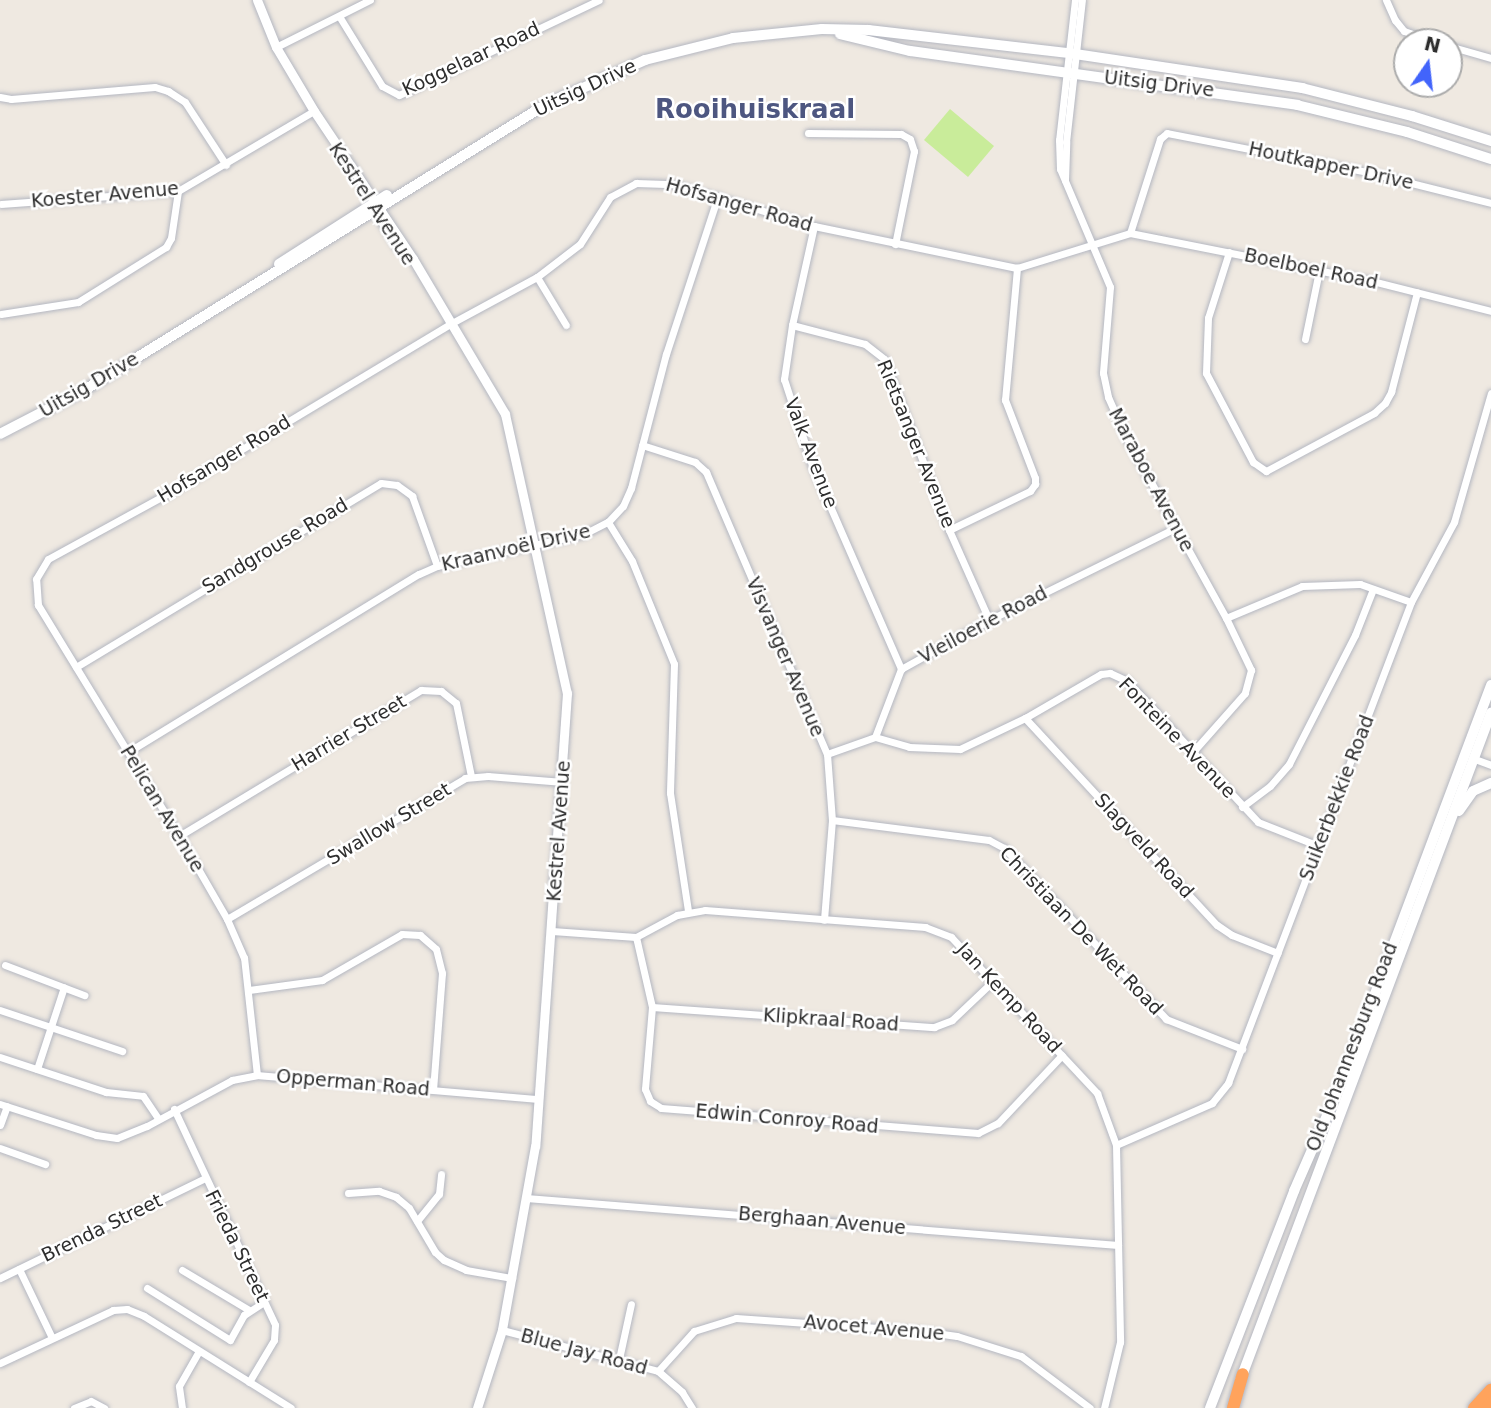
<!DOCTYPE html>
<html>
<head>
<meta charset="utf-8">
<style>
	body { margin:0 }
	#map { position:relative; width:1491px; height:1408px; overflow:hidden; background:#efe9e1; font-family:"DejaVu Sans",sans-serif }
	div>[style] { position:absolute }
	[style*='--x'] { left:calc(var(--x)*1px); top:calc(var(--y)*1px); width:calc(var(--w)*1px); rotate:calc(var(--a)*1deg) }
	.pitch>* { inset:0; background:#c9ec9a }
	.roads { filter:drop-shadow(0 0 2px #b4b7c1) drop-shadow(0 0 2px #b4b7c1) }
	.minor>* { height:7px; margin:-3.5px; padding:0 3.5px; transform-origin:3.5px; border-radius:3.5px; background:#fff }
	.tertiary>* { height:9px; margin:-4.5px; padding:0 4.5px; transform-origin:4.5px; border-radius:4.5px; background:#fff }
	.secondary>* { height:10px; margin:-5px; padding:0 5px; transform-origin:5px; border-radius:5px; background:#fff }
	.motorway>* { height:12px; margin:-6px; padding:0 6px; transform-origin:6px; border-radius:6px; background:#ffa35c }
	span { translate:-50% -50%; white-space:nowrap; text-align:center; line-height:1.15; -webkit-text-stroke:5px #fff; paint-order:stroke }
	.street-label { font-size:19px; color:#2e2e2e }
	.district-label { font-size:26px; color:#4d5680; font-weight:700 }
	.north { position:absolute; left:1393px; top:28px; width:70px; height:70px; box-sizing:border-box; background:#fff; border:2px solid #ababab; border-radius:50%; rotate:14deg; font-size:19px; font-weight:700; line-height:28px; text-align:center; color:#2e2e2e }
	.north::after { content:''; display:block; margin:auto; width:24px; height:32px; background:#4264fb; clip-path:polygon(50% 0,100% 100%,50% 72%,0 100%) }
</style>
</head>
<body>
<div id="map">
	<div class="pitch">
		<div style="clip-path:polygon(950px 109px,994px 146px,968px 177px,924px 140px)"></div>
	</div>
	<div class="roads">
		<div class="minor">
			<div style="--x:1075;--y:0;--w:141;--a:96.5"></div>
			<div style="--x:1059;--y:140;--w:29;--a:88"></div>
			<div style="--x:1060;--y:169;--w:128;--a:67"></div>
			<div style="--x:1110;--y:287;--w:86;--a:94.7"></div>
			<div style="--x:1103;--y:373;--w:25;--a:78"></div>
			<div style="--x:1108;--y:397;--w:42;--a:65.9"></div>
			<div style="--x:1125;--y:435;--w:209;--a:61.1"></div>
			<div style="--x:1226;--y:618;--w:58;--a:64.3"></div>
			<div style="--x:1251;--y:670;--w:24;--a:105"></div>
			<div style="--x:1245;--y:693;--w:80;--a:131.5"></div>
			<div style="--x:1386;--y:0;--w:22;--a:66"></div>
			<div style="--x:1395;--y:20;--w:14;--a:51"></div>
			<div style="--x:1404;--y:31;--w:34;--a:19"></div>
			<div style="--x:339;--y:16;--w:82;--a:58.4"></div>
			<div style="--x:382;--y:86;--w:19;--a:28"></div>
			<div style="--x:399;--y:95;--w:221;--a:-25.4"></div>
			<div style="--x:1449;--y:46;--w:44;--a:15.9"></div>
			<div style="--x:276;--y:47;--w:105;--a:-26.6"></div>
			<div style="--x:0;--y:97;--w:11;--a:10"></div>
			<div style="--x:11;--y:99;--w:144;--a:-4.8"></div>
			<div style="--x:155;--y:87;--w:14;--a:17"></div>
			<div style="--x:168;--y:91;--w:20;--a:33"></div>
			<div style="--x:185;--y:102;--w:75;--a:56.9"></div>
			<div style="--x:808;--y:133;--w:93;--a:0.6"></div>
			<div style="--x:901;--y:134;--w:10;--a:29"></div>
			<div style="--x:910;--y:139;--w:13;--a:72"></div>
			<div style="--x:914;--y:151;--w:95;--a:101.5"></div>
			<div style="--x:1065;--y:180;--w:38;--a:-88"></div>
			<div style="--x:1066;--y:142;--w:143;--a:-83.6"></div>
			<div style="--x:1;--y:204;--w:177;--a:-4.2"></div>
			<div style="--x:178;--y:191;--w:158;--a:-30.5"></div>
			<div style="--x:814;--y:226;--w:101;--a:102.5"></div>
			<div style="--x:792;--y:325;--w:55;--a:98.4"></div>
			<div style="--x:784;--y:379;--w:90;--a:72"></div>
			<div style="--x:812;--y:465;--w:223;--a:66.4"></div>
			<div style="--x:1130;--y:233;--w:247;--a:11.2"></div>
			<div style="--x:1372;--y:281;--w:123;--a:14.1"></div>
			<div style="--x:1229;--y:252;--w:69;--a:107.7"></div>
			<div style="--x:1208;--y:318;--w:55;--a:92.1"></div>
			<div style="--x:1206;--y:373;--w:101;--a:62.2"></div>
			<div style="--x:1253;--y:462;--w:16;--a:35"></div>
			<div style="--x:1266;--y:471;--w:123;--a:-28.2"></div>
			<div style="--x:1374;--y:413;--w:15;--a:-42"></div>
			<div style="--x:1385;--y:403;--w:13;--a:-61"></div>
			<div style="--x:1391;--y:392;--w:103;--a:-75.4"></div>
			<div style="--x:537;--y:277;--w:56;--a:58.9"></div>
			<div style="--x:1;--y:314;--w:78;--a:-8.9"></div>
			<div style="--x:78;--y:302;--w:104;--a:-32"></div>
			<div style="--x:166;--y:247;--w:10;--a:-61"></div>
			<div style="--x:171;--y:238;--w:48;--a:-81.5"></div>
			<div style="--x:792;--y:325;--w:75;--a:14.6"></div>
			<div style="--x:865;--y:344;--w:24;--a:38"></div>
			<div style="--x:884;--y:359;--w:183;--a:69.2"></div>
			<div style="--x:949;--y:530;--w:98;--a:66"></div>
			<div style="--x:1305;--y:339;--w:69;--a:-78.4"></div>
			<div style="--x:642;--y:445;--w:56;--a:17.8"></div>
			<div style="--x:695;--y:462;--w:15;--a:42"></div>
			<div style="--x:706;--y:472;--w:307;--a:66.8"></div>
			<div style="--x:827;--y:754;--w:66;--a:85.7"></div>
			<div style="--x:832;--y:820;--w:100;--a:94.6"></div>
			<div style="--x:608;--y:522;--w:46;--a:58.4"></div>
			<div style="--x:632;--y:561;--w:111;--a:67.8"></div>
			<div style="--x:674;--y:664;--w:129;--a:91.8"></div>
			<div style="--x:670;--y:793;--w:119;--a:81.3"></div>
			<div style="--x:949;--y:530;--w:90;--a:-25.7"></div>
			<div style="--x:1030;--y:491;--w:9;--a:-54"></div>
			<div style="--x:1035;--y:484;--w:6;--a:-90"></div>
			<div style="--x:1035;--y:478;--w:84;--a:-111"></div>
			<div style="--x:1005;--y:400;--w:133;--a:-84.8"></div>
			<div style="--x:1226;--y:618;--w:82;--a:-22.8"></div>
			<div style="--x:1302;--y:586;--w:58;--a:-2"></div>
			<div style="--x:1360;--y:584;--w:54;--a:19.4"></div>
			<div style="--x:76;--y:667;--w:356;--a:-31.1"></div>
			<div style="--x:381;--y:483;--w:16;--a:7"></div>
			<div style="--x:397;--y:485;--w:19;--a:36"></div>
			<div style="--x:412;--y:496;--w:74;--a:70.3"></div>
			<div style="--x:1025;--y:718;--w:282;--a:47.2"></div>
			<div style="--x:1217;--y:925;--w:18;--a:34"></div>
			<div style="--x:1232;--y:935;--w:49;--a:21.4"></div>
			<div style="--x:875;--y:737;--w:35;--a:16"></div>
			<div style="--x:909;--y:747;--w:51;--a:2.2"></div>
			<div style="--x:960;--y:749;--w:72;--a:-25.5"></div>
			<div style="--x:1025;--y:718;--w:88;--a:-30.1"></div>
			<div style="--x:1101;--y:674;--w:9;--a:-6"></div>
			<div style="--x:1110;--y:673;--w:19;--a:25"></div>
			<div style="--x:1127;--y:681;--w:192;--a:47.1"></div>
			<div style="--x:1258;--y:822;--w:66;--a:21.5"></div>
			<div style="--x:128;--y:752;--w:341;--a:-31.5"></div>
			<div style="--x:419;--y:574;--w:20;--a:-24"></div>
			<div style="--x:437;--y:566;--w:150;--a:-12.3"></div>
			<div style="--x:584;--y:534;--w:27;--a:-27"></div>
			<div style="--x:608;--y:522;--w:22;--a:-47"></div>
			<div style="--x:623;--y:506;--w:20;--a:-66"></div>
			<div style="--x:631;--y:488;--w:138;--a:-75.4"></div>
			<div style="--x:666;--y:354;--w:166;--a:-71.8"></div>
			<div style="--x:827;--y:754;--w:51;--a:-19.5"></div>
			<div style="--x:875;--y:737;--w:73;--a:-69.1"></div>
			<div style="--x:901;--y:669;--w:101;--a:-29.1"></div>
			<div style="--x:989;--y:620;--w:208;--a:-26.3"></div>
			<div style="--x:1472;--y:758;--w:20;--a:20"></div>
			<div style="--x:1242;--y:807;--w:35;--a:-37"></div>
			<div style="--x:1270;--y:786;--w:29;--a:-49"></div>
			<div style="--x:1289;--y:764;--w:145;--a:-62.9"></div>
			<div style="--x:1355;--y:635;--w:49;--a:-68.6"></div>
			<div style="--x:832;--y:820;--w:158;--a:7.3"></div>
			<div style="--x:989;--y:840;--w:17;--a:28"></div>
			<div style="--x:1004;--y:848;--w:236;--a:46.5"></div>
			<div style="--x:1166;--y:1019;--w:82;--a:21.5"></div>
			<div style="--x:179;--y:836;--w:283;--a:-31.1"></div>
			<div style="--x:421;--y:690;--w:20;--a:3"></div>
			<div style="--x:441;--y:691;--w:19;--a:39"></div>
			<div style="--x:456;--y:703;--w:75;--a:78.4"></div>
			<div style="--x:227;--y:919;--w:277;--a:-30.6"></div>
			<div style="--x:465;--y:778;--w:23;--a:-5"></div>
			<div style="--x:488;--y:776;--w:75;--a:4.6"></div>
			<div style="--x:552;--y:931;--w:84;--a:4.1"></div>
			<div style="--x:636;--y:937;--w:47;--a:-28.2"></div>
			<div style="--x:677;--y:915;--w:28;--a:-10"></div>
			<div style="--x:705;--y:910;--w:221;--a:4.4"></div>
			<div style="--x:925;--y:927;--w:28;--a:21"></div>
			<div style="--x:951;--y:937;--w:214;--a:46.9"></div>
			<div style="--x:1097;--y:1093;--w:55;--a:69.9"></div>
			<div style="--x:1116;--y:1145;--w:197;--a:88.8"></div>
			<div style="--x:1120;--y:1342;--w:68;--a:103.6"></div>
			<div style="--x:636;--y:937;--w:72;--a:77.1"></div>
			<div style="--x:652;--y:1007;--w:82;--a:94.9"></div>
			<div style="--x:645;--y:1089;--w:13;--a:67"></div>
			<div style="--x:650;--y:1101;--w:13;--a:32"></div>
			<div style="--x:661;--y:1108;--w:318;--a:4.5"></div>
			<div style="--x:978;--y:1133;--w:22;--a:-27"></div>
			<div style="--x:998;--y:1123;--w:93;--a:-46.7"></div>
			<div style="--x:5;--y:965;--w:85;--a:20.8"></div>
			<div style="--x:249;--y:990;--w:74;--a:-7.8"></div>
			<div style="--x:322;--y:980;--w:92;--a:-29.9"></div>
			<div style="--x:402;--y:934;--w:18;--a:3"></div>
			<div style="--x:420;--y:935;--w:21;--a:41"></div>
			<div style="--x:436;--y:949;--w:25;--a:76"></div>
			<div style="--x:442;--y:973;--w:117;--a:94.4"></div>
			<div style="--x:652;--y:1007;--w:283;--a:4.1"></div>
			<div style="--x:934;--y:1027;--w:19;--a:-21"></div>
			<div style="--x:952;--y:1020;--w:57;--a:-43.6"></div>
			<div style="--x:0;--y:1010;--w:129;--a:18.6"></div>
			<div style="--x:0;--y:1057;--w:112;--a:18.3"></div>
			<div style="--x:106;--y:1092;--w:37;--a:6"></div>
			<div style="--x:143;--y:1096;--w:27;--a:56"></div>
			<div style="--x:37;--y:1069;--w:86;--a:-71.8"></div>
			<div style="--x:257;--y:1075;--w:118;--a:-96.3"></div>
			<div style="--x:244;--y:958;--w:43;--a:-113.6"></div>
			<div style="--x:227;--y:919;--w:96;--a:-120"></div>
			<div style="--x:179;--y:836;--w:271;--a:-121.4"></div>
			<div style="--x:38;--y:605;--w:26;--a:-94"></div>
			<div style="--x:36;--y:579;--w:23;--a:-59"></div>
			<div style="--x:48;--y:559;--w:144;--a:-28.7"></div>
			<div style="--x:174;--y:490;--w:322;--a:-31"></div>
			<div style="--x:450;--y:324;--w:99;--a:-28.4"></div>
			<div style="--x:537;--y:277;--w:54;--a:-37.5"></div>
			<div style="--x:580;--y:244;--w:56;--a:-57.4"></div>
			<div style="--x:610;--y:197;--w:30;--a:-28"></div>
			<div style="--x:636;--y:183;--w:37;--a:2"></div>
			<div style="--x:673;--y:184;--w:147;--a:16.6"></div>
			<div style="--x:814;--y:226;--w:207;--a:11.7"></div>
			<div style="--x:1017;--y:268;--w:118;--a:-17.2"></div>
			<div style="--x:1130;--y:233;--w:99;--a:-72.3"></div>
			<div style="--x:1160;--y:139;--w:9;--a:-41"></div>
			<div style="--x:1167;--y:133;--w:204;--a:11"></div>
			<div style="--x:1367;--y:172;--w:128;--a:14"></div>
			<div style="--x:0;--y:1104;--w:101;--a:17.9"></div>
			<div style="--x:96;--y:1135;--w:21;--a:8"></div>
			<div style="--x:117;--y:1138;--w:32;--a:-22"></div>
			<div style="--x:147;--y:1126;--w:97;--a:-28.4"></div>
			<div style="--x:232;--y:1080;--w:25;--a:-11"></div>
			<div style="--x:257;--y:1075;--w:282;--a:4.9"></div>
			<div style="--x:174;--y:1109;--w:238;--a:64.9"></div>
			<div style="--x:275;--y:1325;--w:15;--a:94"></div>
			<div style="--x:274;--y:1340;--w:49;--a:120.8"></div>
			<div style="--x:0;--y:1125;--w:20;--a:-70"></div>
			<div style="--x:1116;--y:1145;--w:105;--a:-23.6"></div>
			<div style="--x:1212;--y:1103;--w:26;--a:-51"></div>
			<div style="--x:1228;--y:1083;--w:515;--a:-69.17"></div>
			<div style="--x:1411;--y:602;--w:91;--a:-61.7"></div>
			<div style="--x:1454;--y:522;--w:134;--a:-74"></div>
			<div style="--x:0;--y:1148;--w:48;--a:19.6"></div>
			<div style="--x:348;--y:1193;--w:31;--a:-4"></div>
			<div style="--x:379;--y:1191;--w:18;--a:19"></div>
			<div style="--x:396;--y:1197;--w:17;--a:40"></div>
			<div style="--x:409;--y:1208;--w:51;--a:59.4"></div>
			<div style="--x:435;--y:1252;--w:12;--a:42"></div>
			<div style="--x:444;--y:1260;--w:24;--a:24"></div>
			<div style="--x:466;--y:1270;--w:47;--a:9.9"></div>
			<div style="--x:526;--y:1198;--w:594;--a:4.54"></div>
			<div style="--x:417;--y:1221;--w:35;--a:-51"></div>
			<div style="--x:439;--y:1194;--w:20;--a:-84"></div>
			<div style="--x:19;--y:1269;--w:76;--a:64.4"></div>
			<div style="--x:182;--y:1270;--w:78;--a:30.8"></div>
			<div style="--x:0;--y:1278;--w:228;--a:-26"></div>
			<div style="--x:147;--y:1288;--w:98;--a:32.1"></div>
			<div style="--x:230;--y:1340;--w:29;--a:-61"></div>
			<div style="--x:244;--y:1315;--w:24;--a:-33"></div>
			<div style="--x:502;--y:1330;--w:161;--a:14.7"></div>
			<div style="--x:658;--y:1371;--w:32;--a:41"></div>
			<div style="--x:682;--y:1392;--w:19;--a:58"></div>
			<div style="--x:619;--y:1359;--w:56;--a:-77.7"></div>
			<div style="--x:0;--y:1363;--w:125;--a:-25.1"></div>
			<div style="--x:113;--y:1310;--w:14;--a:-4"></div>
			<div style="--x:127;--y:1309;--w:18;--a:22"></div>
			<div style="--x:144;--y:1316;--w:173;--a:32"></div>
			<div style="--x:658;--y:1371;--w:54;--a:-48"></div>
			<div style="--x:694;--y:1331;--w:44;--a:-17.2"></div>
			<div style="--x:736;--y:1318;--w:185;--a:4"></div>
			<div style="--x:921;--y:1331;--w:36;--a:8"></div>
			<div style="--x:957;--y:1336;--w:67;--a:17.4"></div>
			<div style="--x:1021;--y:1356;--w:86;--a:37"></div>
			<div style="--x:74;--y:1408;--w:18;--a:-22"></div>
			<div style="--x:91;--y:1401;--w:15;--a:28"></div>
			<div style="--x:182;--y:1408;--w:22;--a:-98"></div>
			<div style="--x:179;--y:1386;--w:40;--a:-60.3"></div>
		</div>
		<div class="tertiary">
			<div style="--x:257;--y:0;--w:51;--a:68"></div>
			<div style="--x:276;--y:47;--w:74;--a:59.3"></div>
			<div style="--x:314;--y:111;--w:178;--a:56.2"></div>
			<div style="--x:413;--y:259;--w:180;--a:59.3"></div>
			<div style="--x:505;--y:414;--w:286;--a:77.5"></div>
			<div style="--x:567;--y:693;--w:454;--a:94"></div>
			<div style="--x:535;--y:1146;--w:187;--a:100.2"></div>
			<div style="--x:502;--y:1330;--w:82;--a:107.8"></div>
			<div style="--x:371;--y:204;--w:52;--a:57.5"></div>
		</div>
		<div class="secondary">
			<div style="--x:840;--y:34;--w:72;--a:13.7"></div>
			<div style="--x:910;--y:51;--w:391;--a:7.9"></div>
			<div style="--x:1297;--y:105;--w:113;--a:13.8"></div>
			<div style="--x:1407;--y:132;--w:88;--a:17.8"></div>
			<div style="--x:279;--y:264;--w:128;--a:-32.6"></div>
			<div style="--x:0;--y:434;--w:93;--a:-27.4"></div>
			<div style="--x:83;--y:391;--w:543;--a:-31.76"></div>
			<div style="--x:545;--y:105;--w:110;--a:-24.2"></div>
			<div style="--x:645;--y:60;--w:91;--a:-14"></div>
			<div style="--x:733;--y:38;--w:89;--a:-5.8"></div>
			<div style="--x:822;--y:29;--w:47;--a:1.2"></div>
			<div style="--x:869;--y:30;--w:207;--a:6.6"></div>
			<div style="--x:1075;--y:54;--w:230;--a:8.5"></div>
			<div style="--x:1302;--y:88;--w:114;--a:14.3"></div>
			<div style="--x:1412;--y:116;--w:83;--a:17.6"></div>
			<div style="--x:1459;--y:811;--w:24;--a:-55"></div>
			<div style="--x:1473;--y:791;--w:20;--a:-24"></div>
			<div style="--x:1240;--y:1381;--w:714;--a:-69.41"></div>
			<div style="--x:1210;--y:1408;--w:233;--a:-68.8"></div>
			<div style="--x:1294;--y:1191;--w:122;--a:-66.4"></div>
			<div style="--x:1343;--y:1079;--w:421;--a:-69.4"></div>
		</div>
		<div class="motorway">
			<div style="--x:1233;--y:1408;--w:35;--a:-74"></div>
			<div style="--x:1474;--y:1408;--w:25;--a:-47"></div>
			<div style="--x:1487;--y:1408;--w:6;--a:-51"></div>
		</div>
	</div>
	<div class="street-label">
		<span style="left:471px;top:59px;rotate:-25deg">Koggelaar Road</span>
		<span style="left:1159px;top:84px;rotate:7deg">Uitsig Drive</span>
		<span style="left:585px;top:88px;rotate:-25deg">Uitsig Drive</span>
		<span style="left:1331px;top:166px;rotate:12deg">Houtkapper Drive</span>
		<span style="left:105px;top:195px;rotate:-5deg">Koester Avenue</span>
		<span style="left:372px;top:204px;rotate:57deg">Kestrel Avenue</span>
		<span style="left:739px;top:205px;rotate:16deg">Hofsanger Road</span>
		<span style="left:1311px;top:269px;rotate:12deg">Boelboel Road</span>
		<span style="left:89px;top:385px;rotate:-30deg">Uitsig Drive</span>
		<span style="left:916px;top:444px;rotate:68deg">Rietsanger Avenue</span>
		<span style="left:811px;top:453px;rotate:69deg">Valk Avenue</span>
		<span style="left:224px;top:459px;rotate:-31deg">Hofsanger Road</span>
		<span style="left:1151px;top:480px;rotate:62deg">Maraboe Avenue</span>
		<span style="left:275px;top:546px;rotate:-31deg">Sandgrouse Road</span>
		<span style="left:516px;top:548px;rotate:-13deg">Kraanvoël Drive</span>
		<span style="left:983px;top:625px;rotate:-28deg">Vleiloerie Road</span>
		<span style="left:785px;top:657px;rotate:67deg">Visvanger Avenue</span>
		<span style="left:349px;top:733px;rotate:-31deg">Harrier Street</span>
		<span style="left:1177px;top:738px;rotate:46deg">Fonteine Avenue</span>
		<span style="left:1337px;top:798px;rotate:-69deg">Suikerbekkie Road</span>
		<span style="left:162px;top:809px;rotate:59deg">Pelican Avenue</span>
		<span style="left:389px;top:824px;rotate:-31deg">Swallow Street</span>
		<span style="left:559px;top:831px;rotate:-86deg">Kestrel Avenue</span>
		<span style="left:1144px;top:846px;rotate:47deg">Slagveld Road</span>
		<span style="left:1081px;top:931px;rotate:46deg">Christiaan De Wet Road</span>
		<span style="left:1009px;top:998px;rotate:47deg">Jan Kemp Road</span>
		<span style="left:831px;top:1020px;rotate:4deg">Klipkraal Road</span>
		<span style="left:1352px;top:1047px;rotate:-69deg">Old Johannesburg Road</span>
		<span style="left:353px;top:1083px;rotate:5deg">Opperman Road</span>
		<span style="left:787px;top:1119px;rotate:5deg">Edwin Conroy Road</span>
		<span style="left:822px;top:1221px;rotate:5deg">Berghaan Avenue</span>
		<span style="left:102px;top:1228px;rotate:-26deg">Brenda Street</span>
		<span style="left:237px;top:1246px;rotate:64deg">Frieda Street</span>
		<span style="left:874px;top:1328px;rotate:5deg">Avocet Avenue</span>
		<span style="left:584px;top:1352px;rotate:15deg">Blue Jay Road</span>
	</div>
	<div class="district-label">
		<span style="left:755px;top:110px">Rooihuiskraal</span>
	</div>
	<div class="north">N</div>
</div>
</body>
</html>
